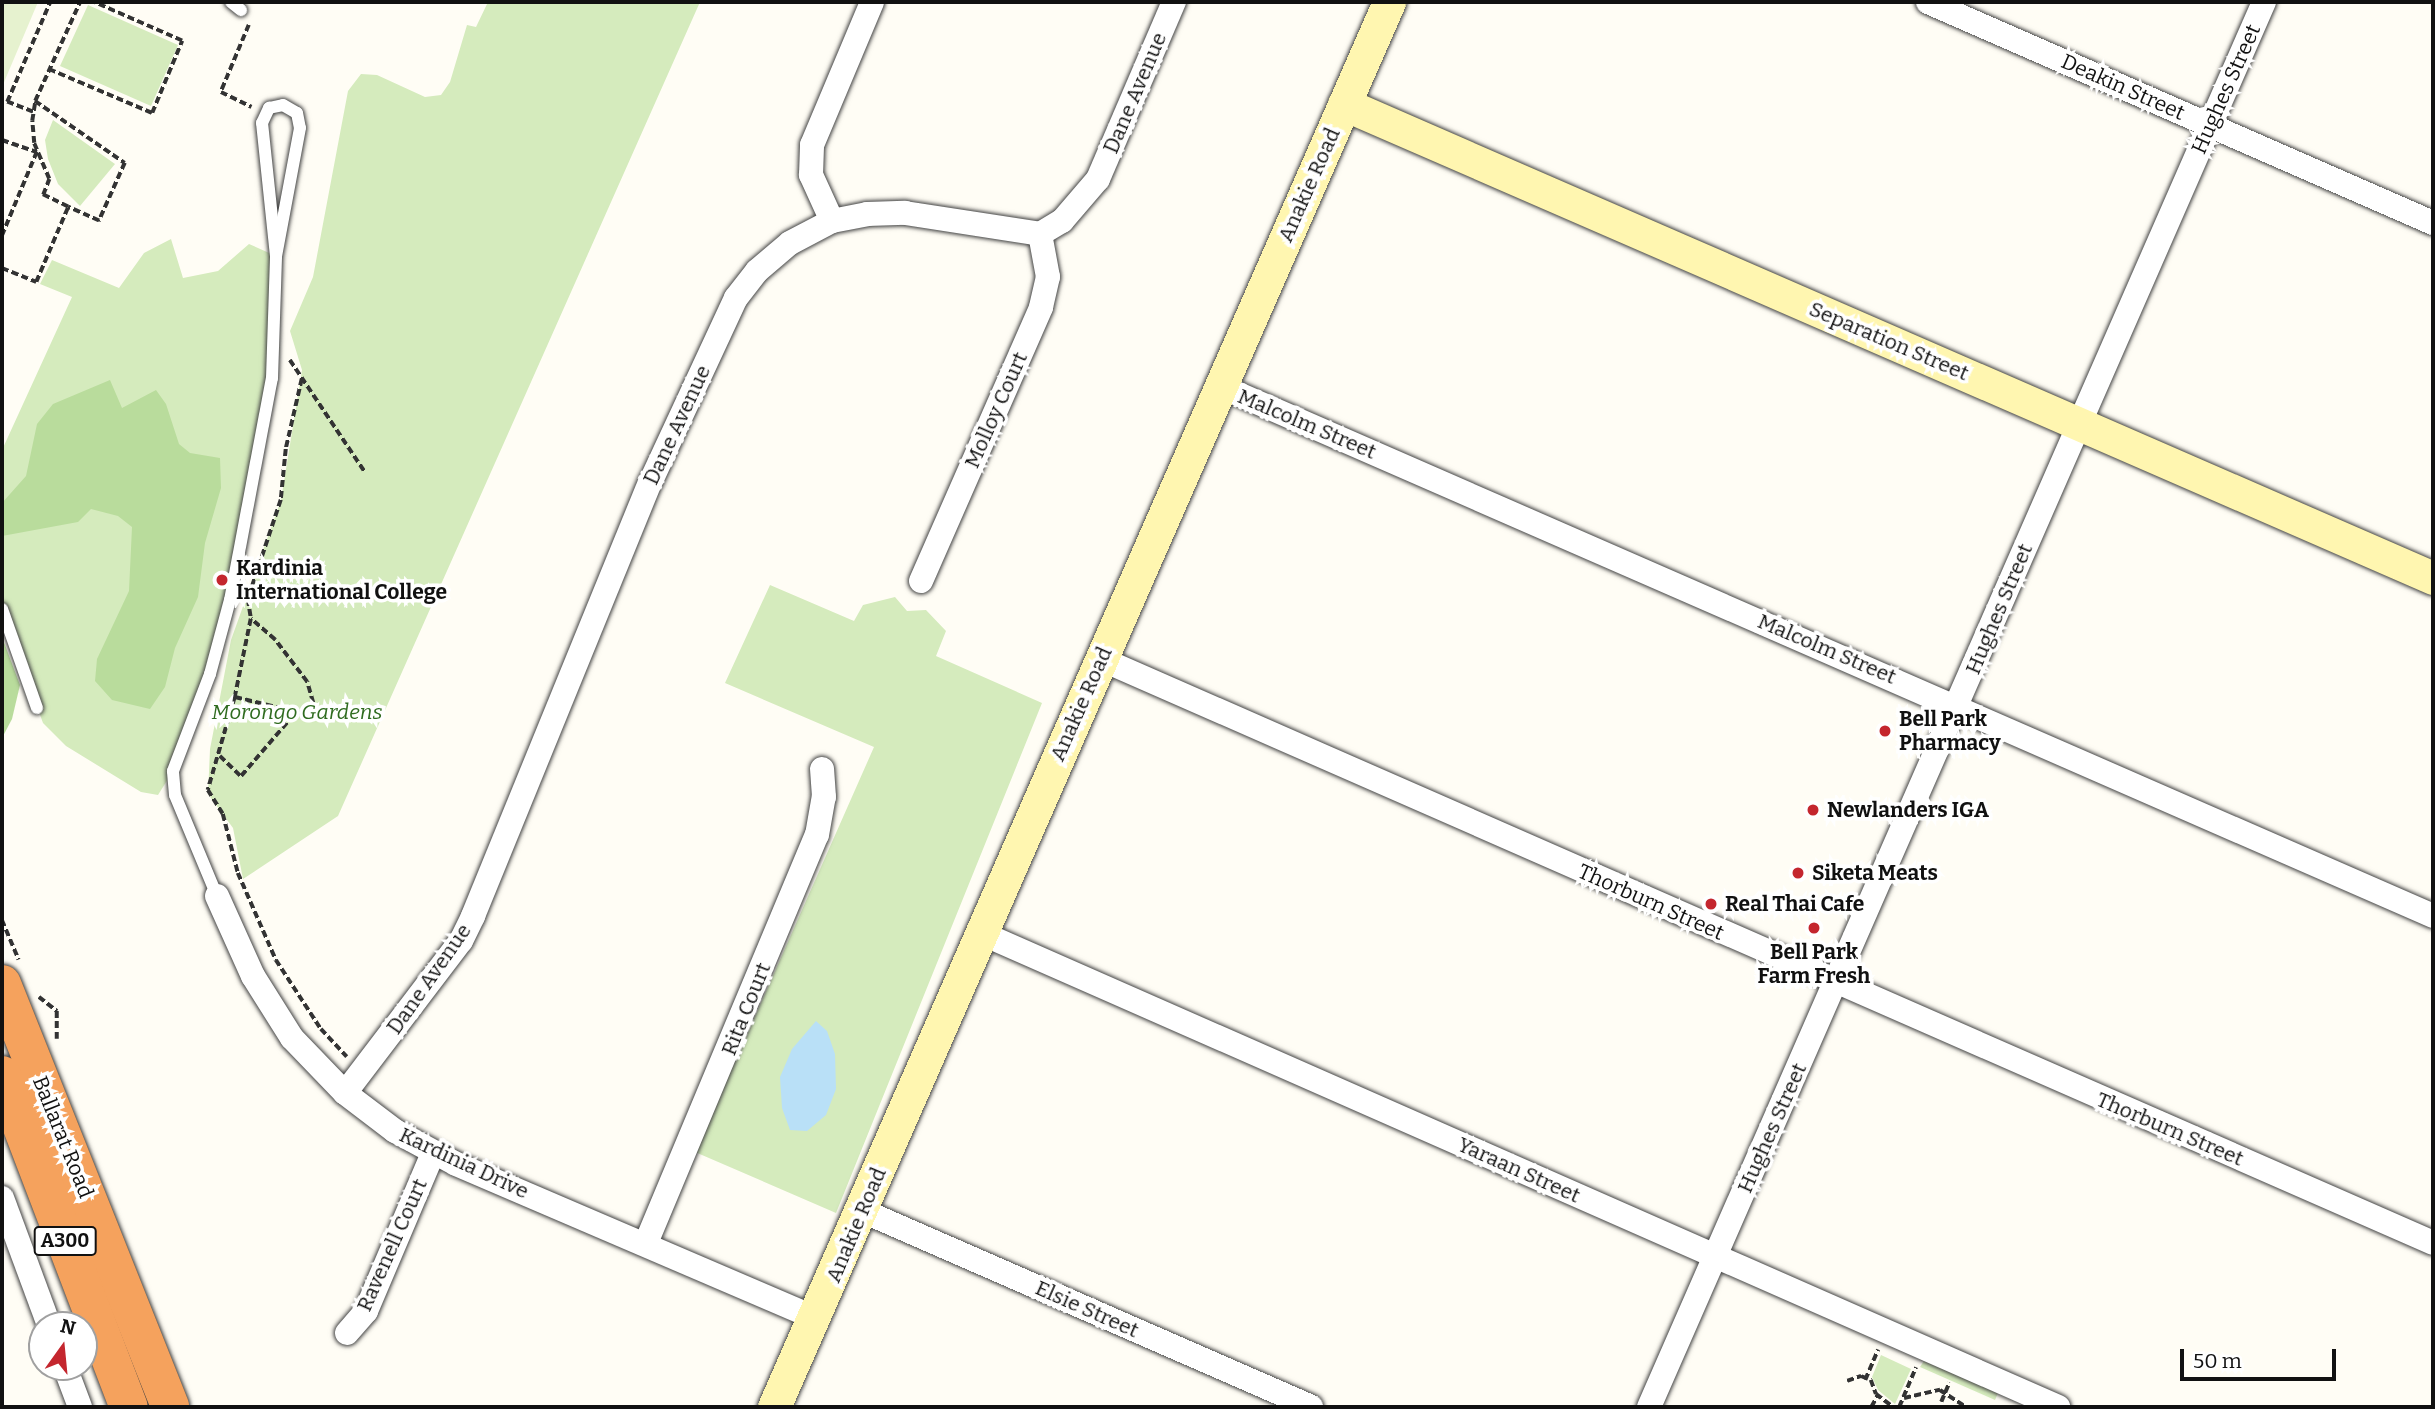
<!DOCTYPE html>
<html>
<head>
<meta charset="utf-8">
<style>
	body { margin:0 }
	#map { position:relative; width:2435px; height:1409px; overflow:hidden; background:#fffdf5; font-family:Bitter,serif }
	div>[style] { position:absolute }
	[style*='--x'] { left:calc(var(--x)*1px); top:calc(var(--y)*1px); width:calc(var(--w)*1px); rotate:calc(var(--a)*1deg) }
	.green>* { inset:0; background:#d5ebbd }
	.forest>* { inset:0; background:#b9dc9c }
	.pitch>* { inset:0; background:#e6f2cf }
	.water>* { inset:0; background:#b9e0f7 }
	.path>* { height:3.5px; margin-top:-1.75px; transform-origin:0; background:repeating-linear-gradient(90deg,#333 0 7px,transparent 0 10.5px) }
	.roads { filter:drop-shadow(0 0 2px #444) drop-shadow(0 0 2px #444) }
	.lane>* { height:12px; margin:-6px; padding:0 6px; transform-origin:6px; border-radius:6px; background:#fff }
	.street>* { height:24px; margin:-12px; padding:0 12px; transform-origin:12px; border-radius:12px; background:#fff }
	.secondary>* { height:33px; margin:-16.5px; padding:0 16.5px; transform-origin:16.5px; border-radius:16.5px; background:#fff6b0 }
	.highway>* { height:38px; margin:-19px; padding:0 19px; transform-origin:19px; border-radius:19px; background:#f5a25d }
	.dots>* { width:19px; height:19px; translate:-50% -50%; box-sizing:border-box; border:4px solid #fff; border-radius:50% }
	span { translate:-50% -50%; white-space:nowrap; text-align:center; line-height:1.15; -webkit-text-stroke:7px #fff; paint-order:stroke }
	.shield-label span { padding:2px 5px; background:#fff; border:2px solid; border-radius:5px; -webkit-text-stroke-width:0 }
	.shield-label { font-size:19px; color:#111; font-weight:700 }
	.street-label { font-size:21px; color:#111 }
	.poi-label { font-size:21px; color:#111; font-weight:700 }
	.left { translate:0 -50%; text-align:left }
	.park-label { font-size:21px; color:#2f6b1f; font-style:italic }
	.frame { position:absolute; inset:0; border:4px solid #111; pointer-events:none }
	.north { position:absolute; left:28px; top:1311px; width:70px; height:70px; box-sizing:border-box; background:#fff; border:2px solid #a0a0a0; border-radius:50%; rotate:15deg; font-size:19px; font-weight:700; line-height:28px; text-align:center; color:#111 }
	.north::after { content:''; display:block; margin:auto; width:24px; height:32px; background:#c4262e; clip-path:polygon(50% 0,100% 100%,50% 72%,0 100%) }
	.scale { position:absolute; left:2180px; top:1349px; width:156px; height:32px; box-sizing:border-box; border:4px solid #111; border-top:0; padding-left:9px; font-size:21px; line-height:24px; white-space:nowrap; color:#111; -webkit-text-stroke:5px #fff; paint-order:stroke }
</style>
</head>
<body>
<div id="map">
	<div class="green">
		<div style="clip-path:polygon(488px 2px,700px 2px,338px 816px,243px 879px,233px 828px,208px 794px,210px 749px,231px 640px,281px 500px,302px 370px,290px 331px,313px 277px,348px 91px,361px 74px,377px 75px,425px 97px,441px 95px,450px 82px,467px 25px,476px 27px)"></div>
		<div style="clip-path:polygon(88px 5px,178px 45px,151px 106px,60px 66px)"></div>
		<div style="clip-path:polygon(53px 120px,115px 164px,80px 206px,58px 184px,48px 159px,45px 140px)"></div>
		<div style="clip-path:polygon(171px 239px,183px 278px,218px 271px,249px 244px,276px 256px,272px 378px,230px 600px,173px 771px,158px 795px,141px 792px,66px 746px,43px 723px,2px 609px,2px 450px,72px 297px,40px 284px,52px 260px,119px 288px,144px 253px)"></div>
		<div style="clip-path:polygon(770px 585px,854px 621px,863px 605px,895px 597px,907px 611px,926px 610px,946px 631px,936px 656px,1042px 703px,836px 1213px,695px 1152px,874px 747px,725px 683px)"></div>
		<div style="clip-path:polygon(1881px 1355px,1911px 1369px,1895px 1404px,1878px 1390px,1872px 1377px)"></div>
		<div style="clip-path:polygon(1924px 1361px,1998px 1393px,1995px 1400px,1920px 1367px)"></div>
	</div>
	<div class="forest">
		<div style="clip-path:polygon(110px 380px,122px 408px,156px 390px,166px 404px,179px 444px,190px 453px,220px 458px,221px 488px,205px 543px,198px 597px,175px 648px,165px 687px,150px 709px,112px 700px,95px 681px,97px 659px,129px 591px,132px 527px,118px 516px,91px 509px,78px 522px,2px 536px,2px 503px,26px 476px,37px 424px,53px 404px)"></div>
		<div style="clip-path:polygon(2px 637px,20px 685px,12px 719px,2px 738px)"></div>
	</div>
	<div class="pitch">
		<div style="clip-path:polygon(2px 2px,38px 2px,2px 87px)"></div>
	</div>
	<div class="water">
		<div style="clip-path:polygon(816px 1021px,827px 1031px,835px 1054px,836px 1089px,826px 1115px,807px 1131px,790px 1130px,782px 1108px,780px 1077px,792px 1049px)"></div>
	</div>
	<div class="path">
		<div style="--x:249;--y:25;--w:73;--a:112.7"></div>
		<div style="--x:221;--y:92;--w:34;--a:26"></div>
		<div style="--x:49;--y:69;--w:112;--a:23.1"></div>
		<div style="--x:152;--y:113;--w:78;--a:-67.4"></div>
		<div style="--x:182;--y:41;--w:97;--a:-156.3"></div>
		<div style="--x:35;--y:101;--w:109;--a:34.6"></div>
		<div style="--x:125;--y:163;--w:64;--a:114.1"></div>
		<div style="--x:99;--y:221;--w:34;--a:-156"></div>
		<div style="--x:33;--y:112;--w:28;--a:-159"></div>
		<div style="--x:7;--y:102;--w:109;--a:-66.7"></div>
		<div style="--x:2;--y:140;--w:37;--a:19"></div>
		<div style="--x:37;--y:152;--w:91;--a:112.6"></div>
		<div style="--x:2;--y:268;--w:37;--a:22"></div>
		<div style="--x:36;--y:282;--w:82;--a:-66.9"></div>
		<div style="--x:68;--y:207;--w:28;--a:-154"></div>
		<div style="--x:43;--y:195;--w:17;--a:-69"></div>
		<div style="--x:49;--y:179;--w:39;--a:-113"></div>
		<div style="--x:34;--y:143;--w:22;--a:-95"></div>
		<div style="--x:32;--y:121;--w:20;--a:-81"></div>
		<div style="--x:35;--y:101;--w:109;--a:-65.6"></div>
		<div style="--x:290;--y:360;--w:135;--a:56.2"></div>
		<div style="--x:302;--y:379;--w:72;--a:102.9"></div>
		<div style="--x:286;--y:449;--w:51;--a:95.6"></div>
		<div style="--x:281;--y:500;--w:104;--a:108.4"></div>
		<div style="--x:248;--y:599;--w:20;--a:81"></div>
		<div style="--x:251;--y:619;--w:80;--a:101.6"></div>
		<div style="--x:235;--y:697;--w:97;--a:106.2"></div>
		<div style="--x:208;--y:790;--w:28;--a:58"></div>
		<div style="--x:223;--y:814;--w:61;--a:75.7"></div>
		<div style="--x:238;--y:873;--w:95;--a:66.4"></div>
		<div style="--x:276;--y:960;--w:82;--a:56.9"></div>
		<div style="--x:321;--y:1029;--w:38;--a:47"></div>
		<div style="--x:235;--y:697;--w:63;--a:13.8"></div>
		<div style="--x:220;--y:756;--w:29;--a:44"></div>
		<div style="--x:241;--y:776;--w:84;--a:-49.3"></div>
		<div style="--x:296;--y:712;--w:12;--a:9"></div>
		<div style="--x:308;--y:714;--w:12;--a:-66"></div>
		<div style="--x:313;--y:703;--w:22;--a:-106"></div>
		<div style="--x:307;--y:682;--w:53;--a:-127.3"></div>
		<div style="--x:275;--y:640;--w:32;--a:-139"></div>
		<div style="--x:2;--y:920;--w:43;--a:67"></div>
		<div style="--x:39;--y:997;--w:23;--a:38"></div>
		<div style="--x:57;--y:1011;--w:28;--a:90"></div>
		<div style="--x:1865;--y:1380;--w:33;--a:-67"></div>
		<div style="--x:1847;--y:1381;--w:15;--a:-20"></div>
		<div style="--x:1861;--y:1376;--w:11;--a:22"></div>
		<div style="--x:1871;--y:1380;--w:15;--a:70"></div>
		<div style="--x:1876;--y:1394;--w:21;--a:37"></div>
		<div style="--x:1904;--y:1398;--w:37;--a:-13"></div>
		<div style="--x:1940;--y:1390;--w:31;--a:33"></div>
		<div style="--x:1941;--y:1402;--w:21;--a:-67"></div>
		<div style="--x:1871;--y:1407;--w:14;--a:-60"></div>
		<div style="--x:1899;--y:1407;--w:43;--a:-67"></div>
	</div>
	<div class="roads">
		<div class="lane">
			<div style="--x:231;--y:2;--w:13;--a:39"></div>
			<div style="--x:2;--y:609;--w:105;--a:70.5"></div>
			<div style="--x:217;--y:896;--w:109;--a:-112.6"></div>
			<div style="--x:175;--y:795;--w:24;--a:-95"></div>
			<div style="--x:173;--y:771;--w:104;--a:-69.1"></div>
			<div style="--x:210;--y:674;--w:77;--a:-74.9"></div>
			<div style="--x:230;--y:600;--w:226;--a:-79.3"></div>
			<div style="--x:272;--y:378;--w:122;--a:-88.1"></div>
			<div style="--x:276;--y:256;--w:134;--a:-96"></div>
			<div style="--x:262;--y:123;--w:17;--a:-65"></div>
			<div style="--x:269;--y:108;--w:14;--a:-12"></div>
			<div style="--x:283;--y:105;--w:16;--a:30"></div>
			<div style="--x:297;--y:113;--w:15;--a:79"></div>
			<div style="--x:300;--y:128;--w:130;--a:100.6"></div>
		</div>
		<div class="street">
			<div style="--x:1928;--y:2;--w:551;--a:23.64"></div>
			<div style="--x:832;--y:221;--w:51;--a:-114.5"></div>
			<div style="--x:811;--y:175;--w:30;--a:-88"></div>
			<div style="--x:812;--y:145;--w:155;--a:-67.2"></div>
			<div style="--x:1220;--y:386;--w:1324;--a:23.6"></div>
			<div style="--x:921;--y:581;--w:299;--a:-66.3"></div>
			<div style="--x:1041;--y:307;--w:31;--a:-77"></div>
			<div style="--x:1048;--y:277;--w:44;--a:-100.5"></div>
			<div style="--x:1101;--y:659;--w:1454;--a:23.67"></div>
			<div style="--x:217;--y:896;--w:88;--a:65.8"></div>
			<div style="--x:253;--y:976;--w:73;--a:57.8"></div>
			<div style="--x:292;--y:1038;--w:76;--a:46.1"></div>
			<div style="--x:345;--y:1093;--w:63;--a:37.2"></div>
			<div style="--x:395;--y:1131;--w:69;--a:28.4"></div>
			<div style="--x:456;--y:1164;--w:391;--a:23.2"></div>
			<div style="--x:981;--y:933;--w:1177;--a:23.75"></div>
			<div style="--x:345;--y:1093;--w:191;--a:-52.7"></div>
			<div style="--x:461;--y:941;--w:28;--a:-64"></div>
			<div style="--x:473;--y:916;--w:468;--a:-67.8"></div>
			<div style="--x:650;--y:483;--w:204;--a:-65.1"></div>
			<div style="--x:736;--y:298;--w:34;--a:-52"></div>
			<div style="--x:757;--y:271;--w:43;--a:-40.3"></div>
			<div style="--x:790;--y:243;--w:47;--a:-27.6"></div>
			<div style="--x:832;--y:221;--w:36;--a:-11"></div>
			<div style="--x:867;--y:214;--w:38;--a:-2"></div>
			<div style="--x:905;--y:213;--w:137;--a:8.8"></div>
			<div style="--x:1040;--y:234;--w:26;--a:-31"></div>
			<div style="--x:1062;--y:221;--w:55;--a:-49.4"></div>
			<div style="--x:1098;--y:179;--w:193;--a:-66.8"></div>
			<div style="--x:2;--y:1198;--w:135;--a:69.7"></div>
			<div style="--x:863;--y:1211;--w:489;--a:23.6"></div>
			<div style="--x:646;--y:1243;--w:442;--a:-67.3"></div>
			<div style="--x:817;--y:835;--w:39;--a:-80"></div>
			<div style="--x:824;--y:797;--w:28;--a:-94"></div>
			<div style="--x:347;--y:1333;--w:29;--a:-49"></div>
			<div style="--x:366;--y:1311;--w:172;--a:-67"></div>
			<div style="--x:65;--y:1367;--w:43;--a:69.4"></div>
			<div style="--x:1649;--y:1407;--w:1534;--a:-66.36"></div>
		</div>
		<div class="secondary">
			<div style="--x:1344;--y:104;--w:1188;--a:23.52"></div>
			<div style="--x:774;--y:1407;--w:1534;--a:-66.36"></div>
		</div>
		<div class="highway">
			<div style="--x:2;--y:984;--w:455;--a:68.3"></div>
			<div style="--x:2;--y:1075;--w:355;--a:69.1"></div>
		</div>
	</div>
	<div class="dots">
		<div style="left:222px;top:580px;background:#c4262e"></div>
		<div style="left:1885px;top:731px;background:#c4262e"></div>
		<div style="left:1813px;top:810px;background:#c4262e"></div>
		<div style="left:1798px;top:873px;background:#c4262e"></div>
		<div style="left:1711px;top:904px;background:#c4262e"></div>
		<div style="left:1814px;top:928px;background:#c4262e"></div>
	</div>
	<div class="shield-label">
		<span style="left:65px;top:1241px">A300</span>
	</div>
	<div class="street-label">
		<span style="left:2123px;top:87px;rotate:24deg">Deakin Street</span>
		<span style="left:2226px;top:89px;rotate:-66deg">Hughes Street</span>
		<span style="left:1135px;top:93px;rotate:-67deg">Dane Avenue</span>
		<span style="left:1309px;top:185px;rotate:-66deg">Anakie Road</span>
		<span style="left:1889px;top:341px;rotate:23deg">Separation Street</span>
		<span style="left:996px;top:410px;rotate:-66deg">Molloy Court</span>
		<span style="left:1307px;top:424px;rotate:23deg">Malcolm Street</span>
		<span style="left:677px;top:425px;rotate:-65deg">Dane Avenue</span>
		<span style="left:1999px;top:609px;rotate:-67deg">Hughes Street</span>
		<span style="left:1827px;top:649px;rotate:23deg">Malcolm Street</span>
		<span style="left:1081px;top:704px;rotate:-66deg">Anakie Road</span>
		<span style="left:1651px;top:902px;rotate:24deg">Thorburn Street</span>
		<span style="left:429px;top:979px;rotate:-55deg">Dane Avenue</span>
		<span style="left:746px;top:1009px;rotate:-68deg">Rita Court</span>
		<span style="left:1772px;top:1128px;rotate:-66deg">Hughes Street</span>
		<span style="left:2170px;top:1129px;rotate:23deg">Thorburn Street</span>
		<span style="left:63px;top:1137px;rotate:68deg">Ballarat Road</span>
		<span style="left:464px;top:1163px;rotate:25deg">Kardinia Drive</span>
		<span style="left:1519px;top:1170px;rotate:24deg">Yaraan Street</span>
		<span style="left:856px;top:1225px;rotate:-67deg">Anakie Road</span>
		<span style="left:392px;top:1245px;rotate:-66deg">Ravenell Court</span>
		<span style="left:1087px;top:1309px;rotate:24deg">Elsie Street</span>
	</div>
	<div class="poi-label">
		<span class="left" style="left:236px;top:580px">Kardinia<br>International College</span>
		<span class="left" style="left:1899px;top:731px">Bell Park<br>Pharmacy</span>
		<span class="left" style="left:1827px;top:810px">Newlanders IGA</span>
		<span class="left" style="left:1812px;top:873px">Siketa Meats</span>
		<span class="left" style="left:1725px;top:904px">Real Thai Cafe</span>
		<span style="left:1814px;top:964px">Bell Park<br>Farm Fresh</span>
	</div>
	<div class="park-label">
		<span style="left:297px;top:712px">Morongo Gardens</span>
	</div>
	<div class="frame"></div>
	<div class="north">N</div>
	<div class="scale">50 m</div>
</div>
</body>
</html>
